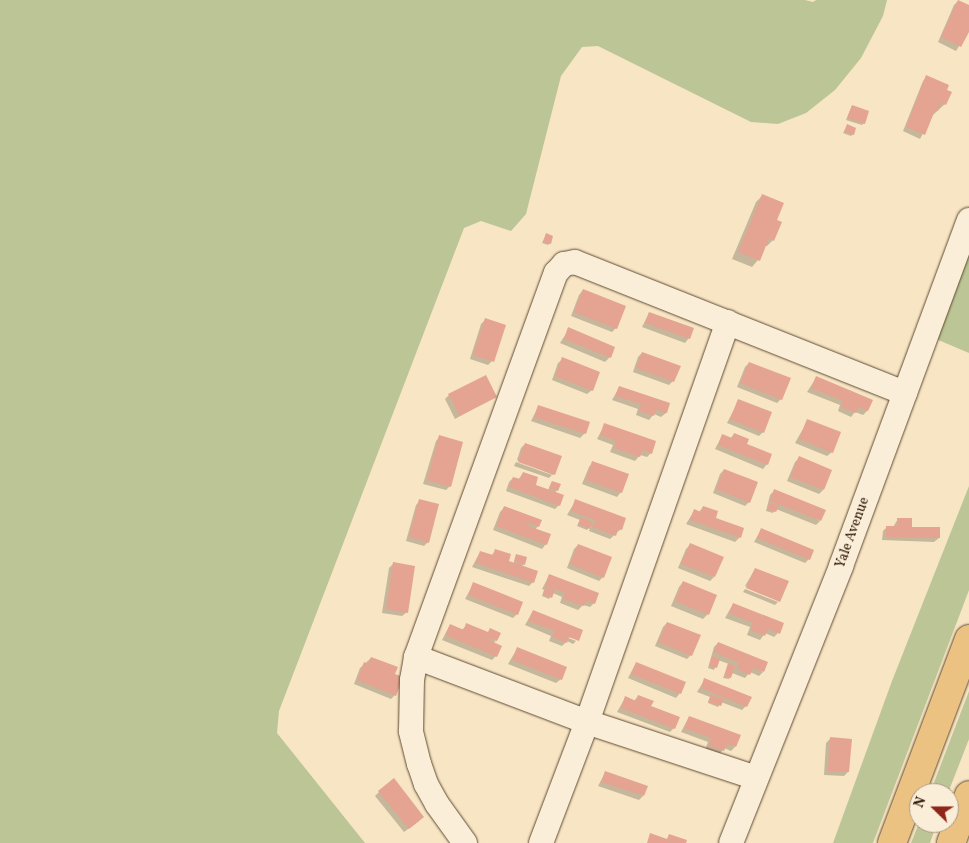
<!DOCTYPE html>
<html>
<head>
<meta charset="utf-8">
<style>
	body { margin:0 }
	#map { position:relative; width:969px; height:843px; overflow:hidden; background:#f7e5c4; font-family:Vollkorn,serif }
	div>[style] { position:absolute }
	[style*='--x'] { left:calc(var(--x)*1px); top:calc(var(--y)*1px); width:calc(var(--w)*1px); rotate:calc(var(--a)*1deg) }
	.green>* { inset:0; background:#bcc595 }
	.shadow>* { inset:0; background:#0003 }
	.building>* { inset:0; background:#e5a392 }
	.roads { filter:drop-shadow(0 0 1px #604a31) drop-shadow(0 0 1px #604a31) }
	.minor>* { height:24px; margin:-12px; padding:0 12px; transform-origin:12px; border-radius:12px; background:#faeed9 }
	.highway>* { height:28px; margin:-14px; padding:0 14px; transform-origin:14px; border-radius:14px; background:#ecc282 }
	span { translate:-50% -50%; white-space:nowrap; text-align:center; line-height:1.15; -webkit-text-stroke:5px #faeed9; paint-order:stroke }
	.street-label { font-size:14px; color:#2d1600 }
	.north { position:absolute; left:909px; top:783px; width:50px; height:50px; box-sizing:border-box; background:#faeed9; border:1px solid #a89882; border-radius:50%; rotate:292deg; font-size:14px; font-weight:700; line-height:20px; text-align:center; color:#2d1600 }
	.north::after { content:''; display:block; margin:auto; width:18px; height:22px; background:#8f2418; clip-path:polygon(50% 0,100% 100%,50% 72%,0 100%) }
</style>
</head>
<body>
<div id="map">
	<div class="green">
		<div style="clip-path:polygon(0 0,805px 0,813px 2px,816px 0,887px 0,883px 16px,861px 58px,835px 90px,806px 113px,778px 124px,751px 122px,598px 46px,582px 47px,561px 76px,526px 214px,511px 231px,481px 221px,464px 228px,279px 711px,277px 733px,365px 843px,0 843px)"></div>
		<div style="clip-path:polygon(969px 247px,969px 353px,936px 339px)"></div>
		<div style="clip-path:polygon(969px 486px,969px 590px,873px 843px,833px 843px,892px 681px)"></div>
		<div style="clip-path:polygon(969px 691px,969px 739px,948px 793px,930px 793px)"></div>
		<div style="clip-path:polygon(919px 823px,937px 823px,930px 843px,911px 843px)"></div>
	</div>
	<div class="shadow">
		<div style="clip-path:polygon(958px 1px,969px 6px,969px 30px,956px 51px,938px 42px,954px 5px)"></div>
		<div style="clip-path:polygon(927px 76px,945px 104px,933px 115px,920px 139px,903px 131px,923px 81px)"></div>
		<div style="clip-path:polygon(852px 106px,864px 123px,862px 125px,846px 120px)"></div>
		<div style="clip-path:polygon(847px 126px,853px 134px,851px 136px,843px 133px)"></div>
		<div style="clip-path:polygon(763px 195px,776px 220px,773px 240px,767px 246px,765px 246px,758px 260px,752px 267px,732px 259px,756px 202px)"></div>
		<div style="clip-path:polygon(546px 235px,550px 243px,548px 245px,542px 243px)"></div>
		<div style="clip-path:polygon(583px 290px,616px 328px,612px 332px,571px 316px,579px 295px)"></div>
		<div style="clip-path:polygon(649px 313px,689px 338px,685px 343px,642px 327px)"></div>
		<div style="clip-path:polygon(485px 320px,492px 361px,488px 365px,470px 359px,481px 324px)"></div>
		<div style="clip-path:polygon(569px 329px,614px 348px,609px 358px,605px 362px,560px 343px)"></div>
		<div style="clip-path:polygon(642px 353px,673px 381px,669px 385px,633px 372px,638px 357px)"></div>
		<div style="clip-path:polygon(563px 359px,592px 390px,587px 394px,552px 380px,558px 363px)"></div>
		<div style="clip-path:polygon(749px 363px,781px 399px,777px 403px,737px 387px,745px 367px)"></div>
		<div style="clip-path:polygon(816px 378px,871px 401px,867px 411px,863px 415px,855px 412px,851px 417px,838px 411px,840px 405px,807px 392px)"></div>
		<div style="clip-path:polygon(619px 388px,668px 404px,666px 413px,661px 417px,654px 414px,649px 420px,636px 415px,638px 409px,612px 400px)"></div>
		<div style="clip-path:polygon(449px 395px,495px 396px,455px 419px,445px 399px)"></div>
		<div style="clip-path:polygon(739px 400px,763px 432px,759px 436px,727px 423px)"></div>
		<div style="clip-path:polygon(538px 407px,585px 433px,580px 438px,531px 421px)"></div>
		<div style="clip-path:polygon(808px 420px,832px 452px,827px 456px,795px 443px)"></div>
		<div style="clip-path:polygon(605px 424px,651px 453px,647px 457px,640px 455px,635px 461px,610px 452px,613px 445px,597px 439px)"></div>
		<div style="clip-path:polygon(734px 434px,767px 464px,763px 469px,715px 449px,722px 436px,730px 439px)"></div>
		<div style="clip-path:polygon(440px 436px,450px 486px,446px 490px,423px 484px,436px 441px)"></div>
		<div style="clip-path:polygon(525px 444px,560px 457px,553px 475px,517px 460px,521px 448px)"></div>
		<div style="clip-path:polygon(799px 458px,823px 490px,819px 494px,787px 481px,795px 462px)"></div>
		<div style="clip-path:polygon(516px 462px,552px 475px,549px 478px,514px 466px)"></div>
		<div style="clip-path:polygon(593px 462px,621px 492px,617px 497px,582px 484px,589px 467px)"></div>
		<div style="clip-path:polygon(724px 470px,749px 502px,745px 506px,713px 493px,720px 474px)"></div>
		<div style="clip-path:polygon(523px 473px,534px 485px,548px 490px,552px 482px,557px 490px,555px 493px,559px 505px,555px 509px,506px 491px,509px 482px,513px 478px,518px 480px)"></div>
		<div style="clip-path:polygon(774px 491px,820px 521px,816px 525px,776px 509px,773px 513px,766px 511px,770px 495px)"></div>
		<div style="clip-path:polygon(576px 500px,621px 529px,610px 539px,589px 531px,591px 526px,587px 530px,577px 526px,580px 520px,567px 515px)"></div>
		<div style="clip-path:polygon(420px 501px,428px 542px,424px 546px,406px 541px,416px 505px)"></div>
		<div style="clip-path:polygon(703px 507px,714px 518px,743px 529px,739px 538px,735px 542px,686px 524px,694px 511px,699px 512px)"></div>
		<div style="clip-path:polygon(504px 508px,532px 518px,538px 526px,535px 530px,546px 544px,542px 549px,493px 530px,500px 512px)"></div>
		<div style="clip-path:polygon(898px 519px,911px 528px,939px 538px,934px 542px,882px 540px,883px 531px,887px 527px,893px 527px)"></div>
		<div style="clip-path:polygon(761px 530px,809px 559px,805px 563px,754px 542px)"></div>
		<div style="clip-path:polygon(578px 545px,603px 577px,599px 581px,567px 568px,574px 549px)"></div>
		<div style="clip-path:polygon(690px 545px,714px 577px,710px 581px,678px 568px,686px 549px)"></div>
		<div style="clip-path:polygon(496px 550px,507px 562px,513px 564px,517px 555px,524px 564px,521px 567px,533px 582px,529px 586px,472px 567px,480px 552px,491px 556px)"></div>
		<div style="clip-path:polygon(393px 564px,407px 612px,402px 616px,382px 613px,389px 568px)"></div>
		<div style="clip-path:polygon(755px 569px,779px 600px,745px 586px)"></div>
		<div style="clip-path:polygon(549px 576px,594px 603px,590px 607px,583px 605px,578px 610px,560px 603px,562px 597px,553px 593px,549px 599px,542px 596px,544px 590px,542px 589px)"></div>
		<div style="clip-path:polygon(683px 582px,715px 595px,707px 615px,703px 619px,671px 606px,679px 587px)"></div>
		<div style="clip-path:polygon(474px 583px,517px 614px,513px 618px,465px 599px)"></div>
		<div style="clip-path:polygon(745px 589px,778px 602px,775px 605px,743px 592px)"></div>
		<div style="clip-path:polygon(733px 604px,778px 633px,774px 637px,765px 633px,760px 640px,747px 635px,750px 627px,725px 618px)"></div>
		<div style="clip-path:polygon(533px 611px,577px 639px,563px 636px,576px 641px,573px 644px,567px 641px,562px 646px,549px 641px,551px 636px,525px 625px)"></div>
		<div style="clip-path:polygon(667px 623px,691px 655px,687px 659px,655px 646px,663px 627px)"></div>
		<div style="clip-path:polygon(467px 624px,496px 641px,493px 643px,496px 656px,492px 660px,442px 640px,450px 625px,462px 630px)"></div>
		<div style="clip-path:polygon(718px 643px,763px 672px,759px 676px,750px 672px,745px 678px,732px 673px,729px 679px,723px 678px,729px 664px,718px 660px,714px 670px,708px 668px,714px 647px)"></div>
		<div style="clip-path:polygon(517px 649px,561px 679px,556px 683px,508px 664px)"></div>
		<div style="clip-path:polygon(371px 658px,393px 675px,395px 695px,391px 699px,354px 684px,360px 668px)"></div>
		<div style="clip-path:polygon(636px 663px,680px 693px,676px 698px,628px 678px)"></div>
		<div style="clip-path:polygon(705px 679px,746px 706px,742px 710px,721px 702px,718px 707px,708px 703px,710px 697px,697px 692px)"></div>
		<div style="clip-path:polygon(638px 696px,674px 728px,670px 732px,617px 712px,625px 698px,634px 701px)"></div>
		<div style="clip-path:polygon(689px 717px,735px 747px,731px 751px,724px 748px,719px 755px,705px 750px,708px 742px,681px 732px)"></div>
		<div style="clip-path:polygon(830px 739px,848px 772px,844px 776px,824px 775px,826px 743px)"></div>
		<div style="clip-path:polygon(605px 773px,643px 796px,639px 800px,598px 786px)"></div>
		<div style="clip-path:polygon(379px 792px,419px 821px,404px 832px,375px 796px)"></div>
	</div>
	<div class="building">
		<div style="clip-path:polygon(958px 0,969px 5px,969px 32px,961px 47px,941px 37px)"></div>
		<div style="clip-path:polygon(926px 75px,949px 85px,947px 90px,952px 92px,946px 105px,941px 103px,938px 111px,935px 110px,925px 135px,906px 127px)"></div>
		<div style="clip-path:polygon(852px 105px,869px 111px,865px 124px,847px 118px)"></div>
		<div style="clip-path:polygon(847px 124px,856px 128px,854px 135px,844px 132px)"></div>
		<div style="clip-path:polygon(762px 194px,784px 203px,777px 220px,782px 222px,774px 241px,769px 238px,760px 261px,738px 252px)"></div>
		<div style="clip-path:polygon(546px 233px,553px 236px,551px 244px,543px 242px)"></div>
		<div style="clip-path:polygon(583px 289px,626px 306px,617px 329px,574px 312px)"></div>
		<div style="clip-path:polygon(649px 312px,694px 328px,690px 339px,645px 323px)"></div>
		<div style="clip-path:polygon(485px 318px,506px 325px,494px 362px,473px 355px)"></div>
		<div style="clip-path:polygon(568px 327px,615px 347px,611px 358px,564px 339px)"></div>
		<div style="clip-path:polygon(642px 352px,681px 366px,674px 382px,636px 368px)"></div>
		<div style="clip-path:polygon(562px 357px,600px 372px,593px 391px,555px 376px)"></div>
		<div style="clip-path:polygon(749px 362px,791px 378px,782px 400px,740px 383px)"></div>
		<div style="clip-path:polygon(486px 375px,497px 397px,460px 416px,448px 394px)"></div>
		<div style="clip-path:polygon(816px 376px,873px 400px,868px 411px,859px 407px,856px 413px,841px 407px,843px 401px,811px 388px)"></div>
		<div style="clip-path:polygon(619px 386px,670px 403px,667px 413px,656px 410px,654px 416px,639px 411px,641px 404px,615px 396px)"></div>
		<div style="clip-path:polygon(738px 399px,772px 412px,764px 433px,730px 419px)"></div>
		<div style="clip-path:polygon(538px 405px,590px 422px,586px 434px,534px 417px)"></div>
		<div style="clip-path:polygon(807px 419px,841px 432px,833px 453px,799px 439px)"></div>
		<div style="clip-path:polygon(604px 423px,656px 441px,652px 454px,643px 450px,640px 457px,614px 448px,616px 441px,600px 435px)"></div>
		<div style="clip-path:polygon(734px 433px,749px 439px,747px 444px,772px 454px,768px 465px,718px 445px,722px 434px,732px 438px)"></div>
		<div style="clip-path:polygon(439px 435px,463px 442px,451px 487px,427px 480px)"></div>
		<div style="clip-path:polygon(525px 443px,562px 456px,555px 475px,518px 462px)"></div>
		<div style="clip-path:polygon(799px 456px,832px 470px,824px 490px,790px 477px)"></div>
		<div style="clip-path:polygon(592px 461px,629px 474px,622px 493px,586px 480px)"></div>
		<div style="clip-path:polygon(724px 469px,758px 482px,750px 503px,716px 489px)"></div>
		<div style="clip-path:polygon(523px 472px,538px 477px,536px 485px,564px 495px,560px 506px,509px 487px,513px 477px,520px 479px)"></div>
		<div style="clip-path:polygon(552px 481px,561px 484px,558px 491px,549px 488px)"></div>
		<div style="clip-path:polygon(774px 489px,826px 510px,821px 521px,770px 501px)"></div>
		<div style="clip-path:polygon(419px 499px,439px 504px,429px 543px,409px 537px)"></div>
		<div style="clip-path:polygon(575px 499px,626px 518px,622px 530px,618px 529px,616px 536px,592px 527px,595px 520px,571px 511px)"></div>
		<div style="clip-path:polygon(770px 502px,779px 506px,776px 512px,767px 509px)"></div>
		<div style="clip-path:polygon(504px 506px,542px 520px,539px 527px,529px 523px,528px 526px,551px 534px,547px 545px,496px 526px)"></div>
		<div style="clip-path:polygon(703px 506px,718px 511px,716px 518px,744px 528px,741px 538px,690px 520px,694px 509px,701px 512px)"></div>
		<div style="clip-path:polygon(581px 517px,592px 522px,590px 529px,578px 524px)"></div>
		<div style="clip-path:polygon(897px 518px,912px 518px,912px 527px,940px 527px,940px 538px,886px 537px,886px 526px,897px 526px)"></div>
		<div style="clip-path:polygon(761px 528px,814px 550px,810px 560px,757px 538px)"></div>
		<div style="clip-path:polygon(690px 543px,724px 557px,715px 577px,681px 564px)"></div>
		<div style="clip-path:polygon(578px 544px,612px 557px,604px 578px,570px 564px)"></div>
		<div style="clip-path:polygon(495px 549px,511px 554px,509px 561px,538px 571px,534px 583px,476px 563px,480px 551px,493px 555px)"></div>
		<div style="clip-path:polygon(516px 554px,527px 557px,525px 565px,514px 561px)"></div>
		<div style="clip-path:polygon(393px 562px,415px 566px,408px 613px,386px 609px)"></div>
		<div style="clip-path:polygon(755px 568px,789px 581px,780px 602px,746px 588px)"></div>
		<div style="clip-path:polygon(549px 574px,599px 593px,595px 604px,586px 601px,584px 606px,563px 599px,565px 593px,545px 585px)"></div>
		<div style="clip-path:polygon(683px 581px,717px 595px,709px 615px,675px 601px)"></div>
		<div style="clip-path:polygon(473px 582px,523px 602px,518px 615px,468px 595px)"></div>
		<div style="clip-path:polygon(546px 586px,555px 590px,552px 598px,543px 594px)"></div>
		<div style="clip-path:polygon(733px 603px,784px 623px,780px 634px,768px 629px,765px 636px,750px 630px,753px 623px,729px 613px)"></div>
		<div style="clip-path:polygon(533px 610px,583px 630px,579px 641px,569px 637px,567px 643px,552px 637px,555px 631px,528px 621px)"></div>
		<div style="clip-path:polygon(667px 622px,701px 635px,692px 656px,658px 642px)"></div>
		<div style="clip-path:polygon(466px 623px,488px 632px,490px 628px,501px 633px,497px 641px,488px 638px,487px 639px,502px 646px,497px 657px,445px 635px,450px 624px,464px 630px)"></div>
		<div style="clip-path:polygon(718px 642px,768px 662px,764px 672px,753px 668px,750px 675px,737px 669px,739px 663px,714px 652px)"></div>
		<div style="clip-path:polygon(517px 647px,567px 667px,562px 680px,512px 660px)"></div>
		<div style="clip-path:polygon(712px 656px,720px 659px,717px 668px,709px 666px)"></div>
		<div style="clip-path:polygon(371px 657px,398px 667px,395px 674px,403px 677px,396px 696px,357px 680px,364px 662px,368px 664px)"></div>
		<div style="clip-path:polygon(636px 662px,686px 682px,681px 694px,631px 674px)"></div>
		<div style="clip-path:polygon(728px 663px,735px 666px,731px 678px,724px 676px)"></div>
		<div style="clip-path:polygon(704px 678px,752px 697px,747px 707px,701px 688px)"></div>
		<div style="clip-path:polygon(638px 695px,654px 701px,651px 706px,680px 717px,675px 729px,621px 708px,625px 696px,636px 701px)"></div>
		<div style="clip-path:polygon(711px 695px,724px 699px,721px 706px,708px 702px)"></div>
		<div style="clip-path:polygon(689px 716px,741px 735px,736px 747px,727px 744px,724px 751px,709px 746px,711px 738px,684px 728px)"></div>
		<div style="clip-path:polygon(830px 737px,852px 739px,849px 772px,828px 771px)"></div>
		<div style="clip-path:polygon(605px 771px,648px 786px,644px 796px,601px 782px)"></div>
		<div style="clip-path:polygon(394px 778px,424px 817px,409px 829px,378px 791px)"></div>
		<div style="clip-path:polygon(650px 833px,667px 839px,669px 834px,687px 840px,686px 843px,647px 843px)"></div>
	</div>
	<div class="roads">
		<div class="minor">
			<div style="--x:416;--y:657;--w:183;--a:20.8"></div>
			<div style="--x:587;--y:722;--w:178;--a:18.3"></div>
			<div style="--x:465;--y:843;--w:48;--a:-125.7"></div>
			<div style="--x:437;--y:804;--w:23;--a:-119"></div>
			<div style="--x:426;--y:784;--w:21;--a:-109"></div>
			<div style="--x:419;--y:764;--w:34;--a:-104"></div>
			<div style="--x:411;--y:731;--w:51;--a:-88.9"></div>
			<div style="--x:412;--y:680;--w:23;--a:-80"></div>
			<div style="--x:416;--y:657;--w:409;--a:-70"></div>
			<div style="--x:556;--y:273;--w:12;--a:-48"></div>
			<div style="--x:564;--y:264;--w:11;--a:-10"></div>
			<div style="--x:575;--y:262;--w:355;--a:21.7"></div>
			<div style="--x:541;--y:843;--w:129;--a:-69.2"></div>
			<div style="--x:587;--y:722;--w:424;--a:-70.6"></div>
			<div style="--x:731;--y:843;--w:298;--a:-68.3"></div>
			<div style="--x:841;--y:566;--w:369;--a:-69.7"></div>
		</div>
		<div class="highway">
			<div style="--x:892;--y:843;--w:218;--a:-69.3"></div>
			<div style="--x:951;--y:843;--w:51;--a:-69.4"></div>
		</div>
	</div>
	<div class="street-label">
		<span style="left:853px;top:533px;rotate:-70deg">Yale Avenue</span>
	</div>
	<div class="north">N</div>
</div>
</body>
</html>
